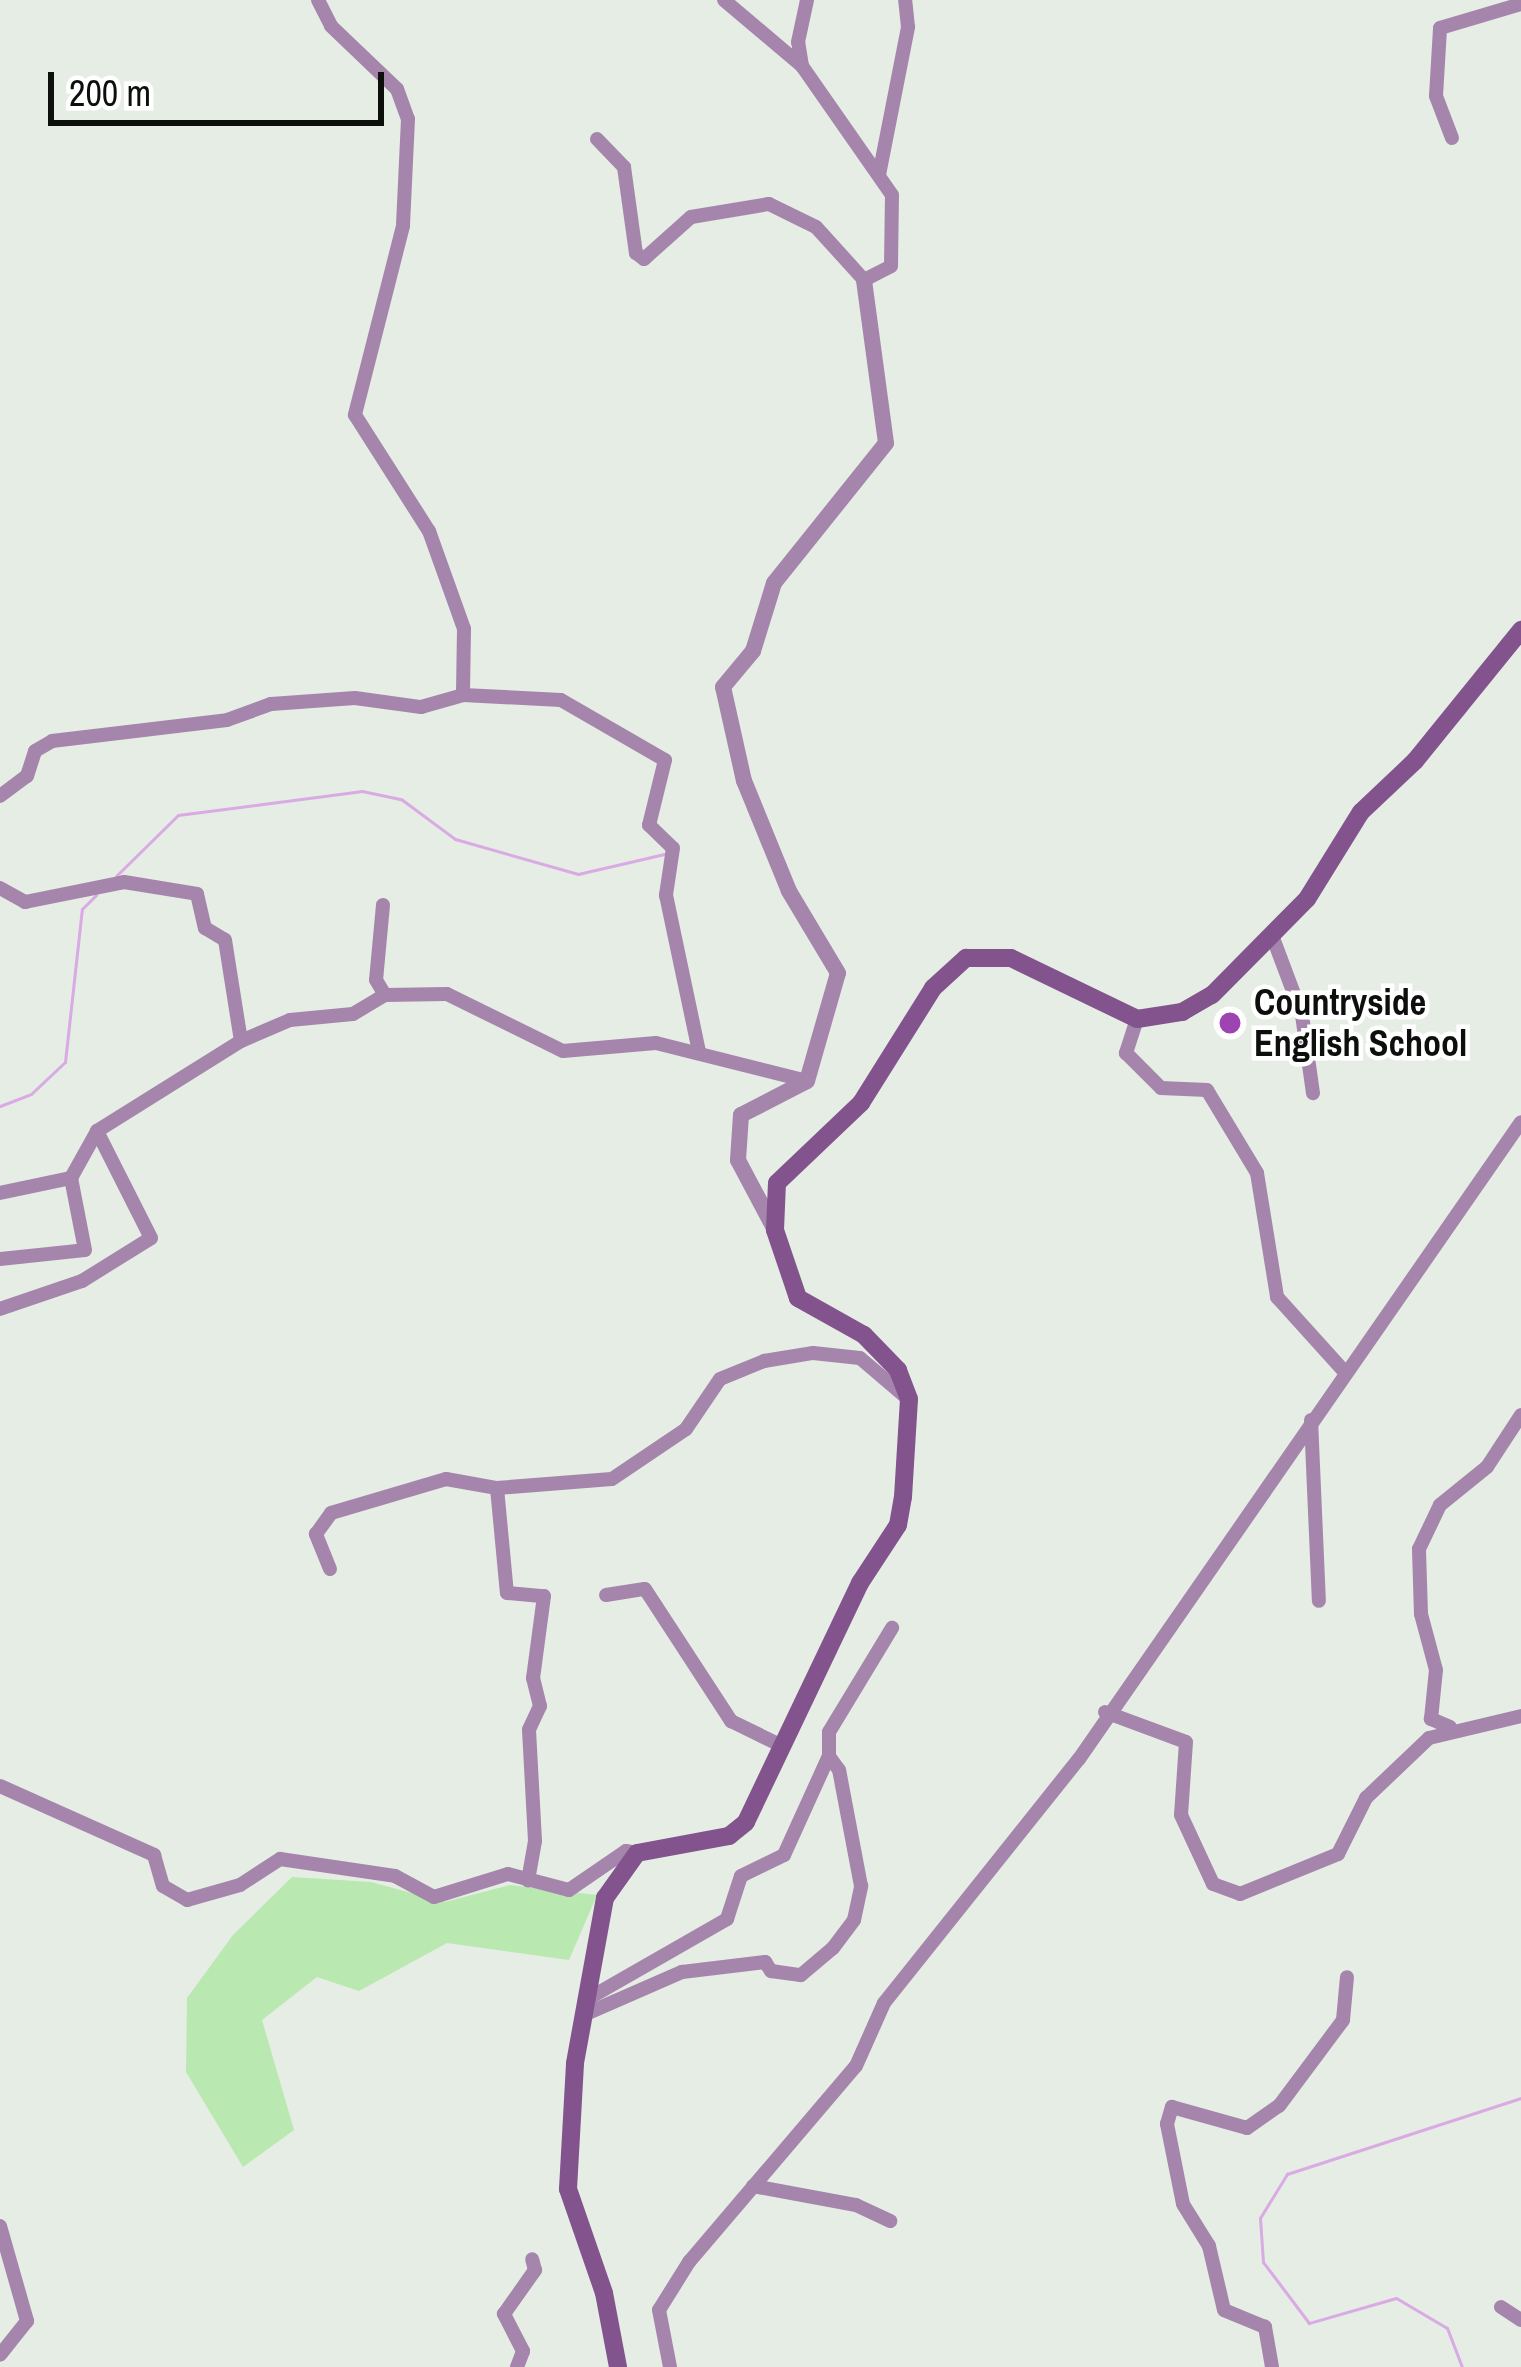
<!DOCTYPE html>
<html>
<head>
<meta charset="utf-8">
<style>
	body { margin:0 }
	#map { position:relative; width:1521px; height:2367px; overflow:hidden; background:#e5ede4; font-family:"Archivo Narrow",sans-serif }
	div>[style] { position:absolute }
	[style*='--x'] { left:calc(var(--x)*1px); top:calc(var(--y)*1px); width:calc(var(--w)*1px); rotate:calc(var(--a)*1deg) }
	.green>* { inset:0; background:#bae8b1 }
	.stream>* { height:3px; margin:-1.5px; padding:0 1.5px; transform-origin:1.5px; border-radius:1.5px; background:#d9aae3 }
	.minor>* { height:14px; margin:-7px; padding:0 7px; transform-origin:7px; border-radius:7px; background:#a685ad }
	.tertiary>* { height:16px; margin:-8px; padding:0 8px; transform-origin:8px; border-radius:8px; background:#a685ad }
	.secondary>* { height:18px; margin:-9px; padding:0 9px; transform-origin:9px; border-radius:9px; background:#83538d }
	.dots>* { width:33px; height:33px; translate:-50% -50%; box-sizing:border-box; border:6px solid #fff; border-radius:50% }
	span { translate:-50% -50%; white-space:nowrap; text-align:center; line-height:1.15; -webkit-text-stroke:9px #fff; paint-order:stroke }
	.poi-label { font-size:36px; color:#0d0f0c; font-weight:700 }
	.left { translate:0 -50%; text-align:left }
	.scale { position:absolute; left:48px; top:72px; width:336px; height:54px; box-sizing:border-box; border:6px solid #0d0f0c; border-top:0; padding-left:15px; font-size:36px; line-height:42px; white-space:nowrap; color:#0d0f0c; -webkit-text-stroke:9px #fff; paint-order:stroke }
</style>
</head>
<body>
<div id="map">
	<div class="green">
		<div style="clip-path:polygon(292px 1877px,371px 1882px,445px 1902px,510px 1885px,597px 1895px,569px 1960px,447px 1943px,359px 1991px,317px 1977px,262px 2020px,294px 2130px,243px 2167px,186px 2072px,187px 1998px,233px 1935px)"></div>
	</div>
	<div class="stream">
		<div style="--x:116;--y:876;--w:87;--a:-44.5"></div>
		<div style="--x:178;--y:815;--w:186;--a:-7.4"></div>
		<div style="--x:362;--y:791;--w:40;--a:12"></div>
		<div style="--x:401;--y:799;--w:67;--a:36.5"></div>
		<div style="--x:455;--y:839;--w:128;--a:15.9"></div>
		<div style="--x:578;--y:874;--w:93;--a:-13"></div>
		<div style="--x:0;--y:1106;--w:33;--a:-21"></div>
		<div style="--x:31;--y:1094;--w:47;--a:-43.3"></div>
		<div style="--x:65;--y:1062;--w:154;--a:-83.7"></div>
		<div style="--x:82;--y:909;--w:20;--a:-45"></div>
		<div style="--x:1462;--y:2367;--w:42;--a:-111"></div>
		<div style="--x:1447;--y:2328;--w:59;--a:-149.5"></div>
		<div style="--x:1396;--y:2298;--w:91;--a:164"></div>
		<div style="--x:1309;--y:2323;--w:76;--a:-127"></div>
		<div style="--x:1263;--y:2262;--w:44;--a:-93.9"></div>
		<div style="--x:1260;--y:2218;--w:52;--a:-58.5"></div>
		<div style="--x:1287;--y:2174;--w:246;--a:-18"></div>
	</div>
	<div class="minor">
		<div style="--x:318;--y:0;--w:29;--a:63"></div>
		<div style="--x:331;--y:26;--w:91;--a:43.7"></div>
		<div style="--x:397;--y:89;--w:32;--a:70"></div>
		<div style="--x:408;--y:119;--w:107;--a:92.7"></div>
		<div style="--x:403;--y:226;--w:195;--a:104.3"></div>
		<div style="--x:355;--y:415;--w:138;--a:57.5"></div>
		<div style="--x:429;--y:531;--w:104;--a:70.3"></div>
		<div style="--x:464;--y:629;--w:66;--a:90.9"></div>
		<div style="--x:463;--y:695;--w:98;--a:2.9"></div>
		<div style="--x:561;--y:700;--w:120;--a:30"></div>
		<div style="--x:665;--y:760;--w:67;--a:103.8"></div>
		<div style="--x:649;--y:825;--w:33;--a:44"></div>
		<div style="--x:673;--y:848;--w:48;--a:98.5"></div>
		<div style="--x:666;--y:895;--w:159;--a:78.1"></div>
		<div style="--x:802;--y:66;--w:24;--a:-99"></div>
		<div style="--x:798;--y:42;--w:43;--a:-77.9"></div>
		<div style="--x:1452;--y:138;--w:45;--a:-110.9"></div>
		<div style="--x:1436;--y:96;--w:68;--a:-86.6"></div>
		<div style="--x:1440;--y:28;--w:84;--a:-16.5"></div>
		<div style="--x:597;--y:139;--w:39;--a:46"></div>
		<div style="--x:624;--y:167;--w:87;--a:82.1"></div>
		<div style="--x:636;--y:253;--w:10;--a:37"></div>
		<div style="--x:644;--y:259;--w:63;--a:-41.8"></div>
		<div style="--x:691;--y:217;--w:79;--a:-9.5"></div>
		<div style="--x:769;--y:204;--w:52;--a:26.1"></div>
		<div style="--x:816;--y:227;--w:72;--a:47.8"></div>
		<div style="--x:864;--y:280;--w:30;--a:-27"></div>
		<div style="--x:891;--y:266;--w:71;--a:-89.2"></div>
		<div style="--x:892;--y:195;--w:157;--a:-124.9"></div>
		<div style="--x:802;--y:66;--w:102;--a:-139.8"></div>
		<div style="--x:879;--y:175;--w:151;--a:-78.9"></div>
		<div style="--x:908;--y:27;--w:27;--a:-96"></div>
		<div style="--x:0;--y:796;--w:34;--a:-37"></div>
		<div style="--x:27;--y:776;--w:26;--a:-72"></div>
		<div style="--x:35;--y:751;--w:20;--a:-30"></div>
		<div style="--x:52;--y:741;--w:176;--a:-6.8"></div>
		<div style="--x:227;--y:720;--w:47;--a:-20"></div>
		<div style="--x:271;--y:704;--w:84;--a:-4.1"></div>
		<div style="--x:355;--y:698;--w:67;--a:7.8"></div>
		<div style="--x:421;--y:707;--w:44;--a:-15.9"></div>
		<div style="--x:0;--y:888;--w:29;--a:29"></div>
		<div style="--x:25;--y:902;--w:101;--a:-11.4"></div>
		<div style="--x:124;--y:882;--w:74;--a:9.3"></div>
		<div style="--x:197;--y:894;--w:35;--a:77"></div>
		<div style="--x:205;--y:928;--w:23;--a:31"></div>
		<div style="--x:225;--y:940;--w:102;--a:81"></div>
		<div style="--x:383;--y:905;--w:75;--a:95.3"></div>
		<div style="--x:376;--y:980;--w:17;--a:59"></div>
		<div style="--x:1273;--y:938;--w:82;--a:69.4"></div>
		<div style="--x:1302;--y:1015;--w:79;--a:82"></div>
		<div style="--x:1137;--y:1019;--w:36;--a:108"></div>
		<div style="--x:1126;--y:1053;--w:49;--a:45"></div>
		<div style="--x:1161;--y:1088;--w:46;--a:2.5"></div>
		<div style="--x:1207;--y:1090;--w:97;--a:58.9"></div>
		<div style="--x:1257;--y:1173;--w:126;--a:80.8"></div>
		<div style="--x:1277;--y:1297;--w:98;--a:47.9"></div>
		<div style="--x:0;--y:1193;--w:73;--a:-11.9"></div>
		<div style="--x:0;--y:1259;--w:85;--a:-6"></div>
		<div style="--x:85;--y:1250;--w:73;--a:-101"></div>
		<div style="--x:71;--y:1178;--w:54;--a:-61"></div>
		<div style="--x:97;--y:1131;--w:170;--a:-32"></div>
		<div style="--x:241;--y:1041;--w:53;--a:-23.2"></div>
		<div style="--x:290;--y:1020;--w:63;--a:-5.4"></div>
		<div style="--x:353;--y:1014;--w:37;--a:-31"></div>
		<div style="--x:385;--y:995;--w:62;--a:-0.9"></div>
		<div style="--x:447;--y:994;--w:129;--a:26.2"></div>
		<div style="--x:563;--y:1051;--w:93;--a:-4.9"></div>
		<div style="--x:656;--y:1043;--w:156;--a:14.1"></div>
		<div style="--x:0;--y:1309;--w:87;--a:-18.9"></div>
		<div style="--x:82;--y:1281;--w:81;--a:-31.9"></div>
		<div style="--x:151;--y:1238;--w:120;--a:-116.8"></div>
		<div style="--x:1311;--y:1420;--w:181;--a:87.5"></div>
		<div style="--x:497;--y:1488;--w:105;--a:84.6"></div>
		<div style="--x:507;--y:1593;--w:37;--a:5"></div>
		<div style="--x:544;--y:1596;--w:83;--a:97.6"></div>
		<div style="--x:533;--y:1678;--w:29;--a:76"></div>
		<div style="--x:540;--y:1706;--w:26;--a:115"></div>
		<div style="--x:529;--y:1730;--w:111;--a:86.9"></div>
		<div style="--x:535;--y:1841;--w:40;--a:100"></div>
		<div style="--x:330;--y:1569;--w:38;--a:-112"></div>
		<div style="--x:316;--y:1534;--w:26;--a:-54"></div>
		<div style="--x:331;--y:1513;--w:120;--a:-16.5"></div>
		<div style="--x:446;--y:1479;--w:52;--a:10"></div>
		<div style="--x:497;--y:1488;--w:115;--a:-4.5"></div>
		<div style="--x:612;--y:1479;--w:89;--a:-34"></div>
		<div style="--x:686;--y:1429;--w:60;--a:-55.8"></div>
		<div style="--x:720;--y:1379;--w:48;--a:-22.2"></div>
		<div style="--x:764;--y:1361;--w:50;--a:-9.3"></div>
		<div style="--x:813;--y:1353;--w:47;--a:6.1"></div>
		<div style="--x:860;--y:1358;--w:62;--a:40.4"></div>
		<div style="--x:606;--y:1595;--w:39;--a:-9"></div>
		<div style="--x:645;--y:1589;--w:158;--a:56.9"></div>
		<div style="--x:731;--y:1721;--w:57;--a:26.1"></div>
		<div style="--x:1105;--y:1712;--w:86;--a:20.3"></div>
		<div style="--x:1186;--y:1742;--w:73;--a:93.9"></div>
		<div style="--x:1181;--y:1815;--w:76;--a:65.1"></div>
		<div style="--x:1213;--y:1884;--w:29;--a:20"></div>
		<div style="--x:1240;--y:1894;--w:106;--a:-22.2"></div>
		<div style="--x:1338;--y:1854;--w:63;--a:-63.4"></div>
		<div style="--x:1366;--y:1798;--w:87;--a:-43.6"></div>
		<div style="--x:1429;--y:1738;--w:95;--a:-13.4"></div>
		<div style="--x:1450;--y:1727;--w:21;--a:-157"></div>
		<div style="--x:1431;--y:1719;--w:49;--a:-84.2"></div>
		<div style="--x:1436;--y:1670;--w:58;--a:-105"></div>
		<div style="--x:1421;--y:1614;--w:65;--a:-91.8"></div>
		<div style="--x:1419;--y:1549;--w:49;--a:-64.5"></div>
		<div style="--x:1440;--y:1505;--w:60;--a:-39"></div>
		<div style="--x:1487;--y:1467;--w:62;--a:-56.8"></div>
		<div style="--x:0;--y:1786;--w:169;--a:24.1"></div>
		<div style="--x:154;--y:1855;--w:32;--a:74"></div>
		<div style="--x:163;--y:1886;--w:28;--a:30"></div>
		<div style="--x:187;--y:1900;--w:55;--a:-15.8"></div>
		<div style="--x:240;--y:1885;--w:48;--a:-33"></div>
		<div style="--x:280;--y:1859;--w:116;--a:8.4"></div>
		<div style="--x:395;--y:1876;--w:44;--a:28.3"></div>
		<div style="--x:434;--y:1897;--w:77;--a:-17.3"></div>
		<div style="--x:508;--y:1874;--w:63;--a:14.7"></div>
		<div style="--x:569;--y:1890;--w:69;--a:-34.4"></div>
		<div style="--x:626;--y:1851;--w:11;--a:10"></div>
		<div style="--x:591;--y:1997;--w:157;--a:-29.8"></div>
		<div style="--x:727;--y:1919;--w:45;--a:-72"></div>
		<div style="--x:741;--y:1876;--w:48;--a:-26"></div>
		<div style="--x:784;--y:1855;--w:109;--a:-65.6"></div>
		<div style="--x:829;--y:1756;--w:24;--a:-90"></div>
		<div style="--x:829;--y:1732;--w:122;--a:-58.8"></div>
		<div style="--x:588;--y:2013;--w:103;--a:-23.6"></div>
		<div style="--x:682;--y:1972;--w:84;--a:-6.9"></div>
		<div style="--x:765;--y:1962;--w:11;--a:56"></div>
		<div style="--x:771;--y:1971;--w:30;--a:8"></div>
		<div style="--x:801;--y:1975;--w:42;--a:-40.2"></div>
		<div style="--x:833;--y:1948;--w:35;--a:-53"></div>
		<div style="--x:854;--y:1920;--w:35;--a:-78"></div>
		<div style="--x:861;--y:1886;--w:118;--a:-100.7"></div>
		<div style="--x:839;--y:1770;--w:17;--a:-126"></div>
		<div style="--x:753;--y:2186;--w:105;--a:10.5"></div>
		<div style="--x:856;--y:2205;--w:38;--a:25"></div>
		<div style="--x:0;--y:2226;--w:99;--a:74.1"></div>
		<div style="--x:27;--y:2321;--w:43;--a:128.5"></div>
		<div style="--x:1501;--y:2307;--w:24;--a:33"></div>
		<div style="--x:517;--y:2367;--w:17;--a:-69"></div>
		<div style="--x:523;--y:2351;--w:42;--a:-117.2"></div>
		<div style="--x:504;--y:2314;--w:54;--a:-54.8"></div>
		<div style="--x:535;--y:2270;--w:11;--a:-105"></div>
		<div style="--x:670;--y:2367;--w:58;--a:-100.9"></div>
		<div style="--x:659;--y:2310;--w:57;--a:-58"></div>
		<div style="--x:689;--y:2262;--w:257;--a:-49.6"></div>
		<div style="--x:856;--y:2066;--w:69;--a:-66"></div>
		<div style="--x:884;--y:2003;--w:312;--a:-51.4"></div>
		<div style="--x:1079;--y:1759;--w:775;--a:-55.24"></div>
		<div style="--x:1272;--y:2367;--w:41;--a:-99.9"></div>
		<div style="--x:1265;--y:2327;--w:44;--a:-157.5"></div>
		<div style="--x:1224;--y:2310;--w:66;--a:-103.2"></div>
		<div style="--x:1209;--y:2246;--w:49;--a:-121.8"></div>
		<div style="--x:1183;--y:2204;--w:82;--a:-101.3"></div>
		<div style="--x:1167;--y:2124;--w:18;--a:-74"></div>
		<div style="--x:1172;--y:2107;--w:78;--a:15.6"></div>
		<div style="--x:1247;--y:2128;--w:39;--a:-35"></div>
		<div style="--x:1279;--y:2106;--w:107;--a:-53.3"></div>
		<div style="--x:1343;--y:2020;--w:43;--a:-84.7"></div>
	</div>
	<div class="tertiary">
		<div style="--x:775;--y:1230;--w:79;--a:-117.9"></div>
		<div style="--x:738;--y:1160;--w:45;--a:-86.2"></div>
		<div style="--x:741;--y:1115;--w:74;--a:-27.3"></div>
		<div style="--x:807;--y:1081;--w:112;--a:-74"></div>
		<div style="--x:838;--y:973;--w:96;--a:-120.9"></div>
		<div style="--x:789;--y:891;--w:119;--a:-112.2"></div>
		<div style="--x:744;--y:781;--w:96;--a:-102.6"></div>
		<div style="--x:723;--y:687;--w:47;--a:-50.2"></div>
		<div style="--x:753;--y:651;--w:71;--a:-72.8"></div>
		<div style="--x:774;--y:583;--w:179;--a:-51.3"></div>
		<div style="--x:886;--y:443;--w:164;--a:-97.7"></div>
	</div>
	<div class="secondary">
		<div style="--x:618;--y:2367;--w:75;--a:-100.7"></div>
		<div style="--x:604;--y:2293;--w:110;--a:-109.1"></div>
		<div style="--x:568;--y:2189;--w:126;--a:-86.8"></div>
		<div style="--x:575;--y:2063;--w:168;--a:-79.7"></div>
		<div style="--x:605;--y:1898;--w:55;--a:-54.6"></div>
		<div style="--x:637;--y:1853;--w:94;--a:-10.5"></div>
		<div style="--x:729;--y:1836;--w:22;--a:-39"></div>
		<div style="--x:746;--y:1822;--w:265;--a:-64.5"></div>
		<div style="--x:860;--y:1583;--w:69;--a:-56.8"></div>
		<div style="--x:898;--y:1525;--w:28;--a:-80"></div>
		<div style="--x:903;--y:1497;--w:98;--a:-86.5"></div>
		<div style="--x:909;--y:1399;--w:31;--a:-111"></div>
		<div style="--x:898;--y:1370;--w:49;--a:-134.2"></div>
		<div style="--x:864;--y:1335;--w:76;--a:-150.7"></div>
		<div style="--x:798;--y:1298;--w:72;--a:-108.7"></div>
		<div style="--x:775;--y:1230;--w:47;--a:-87.6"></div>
		<div style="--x:777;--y:1183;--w:116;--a:-43.6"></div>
		<div style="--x:861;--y:1103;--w:136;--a:-57.9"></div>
		<div style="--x:933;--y:988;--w:45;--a:-42.3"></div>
		<div style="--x:966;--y:958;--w:45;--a:0"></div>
		<div style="--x:1011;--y:958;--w:140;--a:25.8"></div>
		<div style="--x:1137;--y:1019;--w:46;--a:-8.8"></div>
		<div style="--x:1182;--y:1012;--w:34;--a:-30"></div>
		<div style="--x:1212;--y:995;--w:135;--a:-45.3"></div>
		<div style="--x:1307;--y:899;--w:102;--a:-58.2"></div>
		<div style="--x:1361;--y:812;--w:74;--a:-43.4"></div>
		<div style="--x:1415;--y:761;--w:169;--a:-51"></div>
	</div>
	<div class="dots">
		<div style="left:1230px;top:1023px;background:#9d44b0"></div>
	</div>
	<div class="poi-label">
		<span class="left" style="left:1254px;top:1023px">Countryside<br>English School</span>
	</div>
	<div class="scale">200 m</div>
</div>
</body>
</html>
